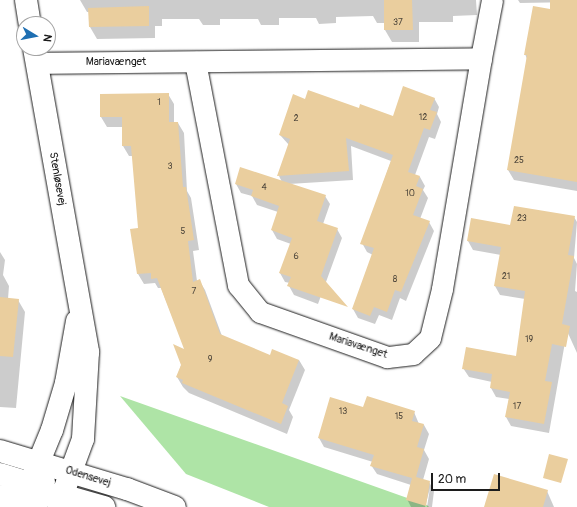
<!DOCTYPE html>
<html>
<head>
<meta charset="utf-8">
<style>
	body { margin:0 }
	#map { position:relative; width:577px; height:507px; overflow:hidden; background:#fff; font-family:Pangolin,sans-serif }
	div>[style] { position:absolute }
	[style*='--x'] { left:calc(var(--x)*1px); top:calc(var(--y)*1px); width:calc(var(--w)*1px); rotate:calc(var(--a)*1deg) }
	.green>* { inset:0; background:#aee4a6 }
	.shadow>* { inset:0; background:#0003 }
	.building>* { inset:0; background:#eace9e }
	.roads { filter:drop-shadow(0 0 1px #1c1c1c) drop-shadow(0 0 1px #1c1c1c) }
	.street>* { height:21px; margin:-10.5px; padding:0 10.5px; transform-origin:10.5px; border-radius:10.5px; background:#fff }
	.secondary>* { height:22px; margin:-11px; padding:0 11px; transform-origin:11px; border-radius:11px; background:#fff }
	span { translate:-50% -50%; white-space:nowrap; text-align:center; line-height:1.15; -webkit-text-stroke:3.5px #fff; paint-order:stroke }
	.number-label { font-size:9px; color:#50483c }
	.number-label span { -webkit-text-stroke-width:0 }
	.street-label { font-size:11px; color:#1c1c1c }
	.north { position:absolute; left:16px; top:16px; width:40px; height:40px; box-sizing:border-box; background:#fff; border:1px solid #a4a4a4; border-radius:50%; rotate:100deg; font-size:11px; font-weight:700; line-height:16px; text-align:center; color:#1c1c1c }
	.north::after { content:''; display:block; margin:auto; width:14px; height:18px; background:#1f6fb2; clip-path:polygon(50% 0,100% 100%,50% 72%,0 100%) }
	.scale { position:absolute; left:431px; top:473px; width:69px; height:18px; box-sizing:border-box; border:2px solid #1c1c1c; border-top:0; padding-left:5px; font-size:12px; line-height:14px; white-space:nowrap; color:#1c1c1c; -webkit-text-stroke:3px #fff; paint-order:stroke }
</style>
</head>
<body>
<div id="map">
	<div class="green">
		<div style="clip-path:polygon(120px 396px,427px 505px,429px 507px,269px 507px,186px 474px)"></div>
	</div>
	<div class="shadow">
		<div style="clip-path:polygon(80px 0,488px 0,476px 0,477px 15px,453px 16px,453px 22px,419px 22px,419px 42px,392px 42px,385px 30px,385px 23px,377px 23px,373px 16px,336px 17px,336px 23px,319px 24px,316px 18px,279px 18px,279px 25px,261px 25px,258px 19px,220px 19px,220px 25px,203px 25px,199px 19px,162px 19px,162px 26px,155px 26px,155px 38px,97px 39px,90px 27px,90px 12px,87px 12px)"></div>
		<div style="clip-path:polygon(518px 0,577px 0,577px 2px,520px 3px)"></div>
		<div style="clip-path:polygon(577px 21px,577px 191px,514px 180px,508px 170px,527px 59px,525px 54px)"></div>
		<div style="clip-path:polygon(168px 94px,174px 104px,174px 123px,178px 123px,184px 133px,187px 191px,191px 198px,199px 250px,193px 251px,197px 281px,199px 280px,205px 290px,222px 336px,270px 357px,299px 360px,305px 370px,289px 410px,293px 417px,287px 434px,189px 393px,183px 387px,177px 377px,186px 351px,161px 288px,158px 288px,155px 283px,144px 284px,138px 274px,139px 229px,133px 156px,129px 156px,123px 146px,123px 127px,107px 127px,101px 117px)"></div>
		<div style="clip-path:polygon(434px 98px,439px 107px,437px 114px,441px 122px,435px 139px,429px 137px,415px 175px,420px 177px,425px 186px,423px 190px,428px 198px,420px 219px,429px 222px,434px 231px,406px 301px,400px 298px,392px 320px,379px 315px,375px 324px,358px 318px,353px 309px,373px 255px,367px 252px,362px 243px,391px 161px,351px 146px,353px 180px,289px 184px,325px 196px,330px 204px,323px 224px,337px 229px,342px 238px,318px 304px,294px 295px,289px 286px,290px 283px,285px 282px,280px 273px,291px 244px,277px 239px,272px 230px,278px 212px,257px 205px,252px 196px,241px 193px,236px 184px,282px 182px,279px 176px,289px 145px,280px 135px,306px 100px,393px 117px)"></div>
		<div style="clip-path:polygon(574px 217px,577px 222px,574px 258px,577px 264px,575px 291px,577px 292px,577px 353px,567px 331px,549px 433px,511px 426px,506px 417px,509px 399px,496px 397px,491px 388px,492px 382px,469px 377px,463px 368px,517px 357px,525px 299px,500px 295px,495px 286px,501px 255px,473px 250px,468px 241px,511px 226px)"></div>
		<div style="clip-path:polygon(0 252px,5px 260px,3px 275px,9px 286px,8px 299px,18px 300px,25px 312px,16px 408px,0 407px)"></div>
		<div style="clip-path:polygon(364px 408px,414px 412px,419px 424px,424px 425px,429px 434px,424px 450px,429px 459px,423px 480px,429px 482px,434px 491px,432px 507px,427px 507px,430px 488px,425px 507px,411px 507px,407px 499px,411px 485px,377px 474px,371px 465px,373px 462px,324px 447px,319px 438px)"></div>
		<div style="clip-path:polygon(547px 491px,554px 507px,485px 507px)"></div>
	</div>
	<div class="building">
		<div style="clip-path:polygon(384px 0,412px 0,413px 30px,384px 30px)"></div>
		<div style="clip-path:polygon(550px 0,577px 0,577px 182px,507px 170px,527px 55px,524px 55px,533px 6px,550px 9px)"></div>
		<div style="clip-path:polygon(149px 6px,149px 26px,89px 27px,88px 8px)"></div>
		<div style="clip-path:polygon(403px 86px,435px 98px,430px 110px,437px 112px,430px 130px,424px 128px,408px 172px,420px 176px,416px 186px,423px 189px,413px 215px,430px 221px,401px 292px,395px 290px,387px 312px,374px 307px,370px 316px,352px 309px,374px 248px,360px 244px,393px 155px,346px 138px,349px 171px,277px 176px,290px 139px,279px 135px,293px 94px,305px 99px,308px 90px,359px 108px,360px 104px,393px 116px)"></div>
		<div style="clip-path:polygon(169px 93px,169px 122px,178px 122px,183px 187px,186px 187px,194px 240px,188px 241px,193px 282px,200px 279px,220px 334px,270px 355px,272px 349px,299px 360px,282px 403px,288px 406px,281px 424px,182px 383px,183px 380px,176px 377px,181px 365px,173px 344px,184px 349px,157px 278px,151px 279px,151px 273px,137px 274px,130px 229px,138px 228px,131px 146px,122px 146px,122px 117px,100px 117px,100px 94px)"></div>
		<div style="clip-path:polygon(240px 167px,326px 195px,317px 221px,338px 228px,321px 276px,348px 307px,287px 286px,291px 277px,279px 273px,292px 238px,271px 230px,279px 206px,251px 196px,253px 190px,235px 184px)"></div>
		<div style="clip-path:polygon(514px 206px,575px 216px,568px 255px,574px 256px,562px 324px,570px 326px,566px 347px,552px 344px,545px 381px,552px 382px,544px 424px,505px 417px,510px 392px,490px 388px,492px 374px,462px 369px,466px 347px,516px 356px,525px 291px,494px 286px,501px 247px,467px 241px,471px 218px,510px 225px)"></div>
		<div style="clip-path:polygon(0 297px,19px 299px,13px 357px,0 356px)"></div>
		<div style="clip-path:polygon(367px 396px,415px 411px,412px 421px,424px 424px,417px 447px,424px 449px,416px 477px,430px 481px,426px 506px,406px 500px,412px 478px,370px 466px,374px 455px,318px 438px,330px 397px,363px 407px)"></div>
		<div style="clip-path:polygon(549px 454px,568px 459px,561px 483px,543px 478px)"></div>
		<div style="clip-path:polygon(494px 474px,548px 490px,543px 507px,484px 507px)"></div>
	</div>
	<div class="roads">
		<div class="street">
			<div style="--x:481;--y:58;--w:59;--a:-79.3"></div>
			<div style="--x:37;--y:63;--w:444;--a:-0.6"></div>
			<div style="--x:481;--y:58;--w:234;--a:99.6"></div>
			<div style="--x:442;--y:289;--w:50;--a:103.8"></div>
			<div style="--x:430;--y:338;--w:23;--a:137"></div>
			<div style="--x:413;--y:354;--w:26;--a:173"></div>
			<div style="--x:387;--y:357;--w:135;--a:-160.5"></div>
			<div style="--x:260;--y:312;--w:35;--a:-129"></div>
			<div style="--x:238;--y:285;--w:227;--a:-100.9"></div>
		</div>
		<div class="secondary">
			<div style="--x:26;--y:0;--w:24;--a:81"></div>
			<div style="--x:34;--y:48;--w:309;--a:79.9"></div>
			<div style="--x:88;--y:352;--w:87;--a:93.3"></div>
			<div style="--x:83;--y:439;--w:72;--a:110.2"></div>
			<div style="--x:0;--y:451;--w:133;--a:16.7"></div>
			<div style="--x:127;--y:489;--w:51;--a:20.6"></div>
			<div style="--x:0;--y:474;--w:30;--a:17"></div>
			<div style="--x:29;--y:483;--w:15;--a:-4"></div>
			<div style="--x:0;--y:496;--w:38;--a:17"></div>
			<div style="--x:22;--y:503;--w:79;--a:-67.7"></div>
			<div style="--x:52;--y:430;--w:49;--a:-73.4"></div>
			<div style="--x:66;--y:383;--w:63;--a:-79.9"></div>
			<div style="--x:22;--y:503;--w:22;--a:-22"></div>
			<div style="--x:42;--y:495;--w:20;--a:0"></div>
			<div style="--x:62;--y:495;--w:44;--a:15.9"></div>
		</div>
	</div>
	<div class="number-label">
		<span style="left:398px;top:23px">37</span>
		<span style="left:159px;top:103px">1</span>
		<span style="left:423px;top:118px">12</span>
		<span style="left:296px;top:119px">2</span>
		<span style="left:519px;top:161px">25</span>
		<span style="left:170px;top:167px">3</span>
		<span style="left:264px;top:188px">4</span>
		<span style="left:410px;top:194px">10</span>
		<span style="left:522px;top:219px">23</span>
		<span style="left:183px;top:232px">5</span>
		<span style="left:296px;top:257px">6</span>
		<span style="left:506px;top:277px">21</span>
		<span style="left:395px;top:280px">8</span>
		<span style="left:194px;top:292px">7</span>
		<span style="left:529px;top:340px">19</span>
		<span style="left:210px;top:360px">9</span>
		<span style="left:517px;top:407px">17</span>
		<span style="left:343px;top:412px">13</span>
		<span style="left:399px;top:417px">15</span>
	</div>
	<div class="street-label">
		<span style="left:116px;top:62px">Mariavænget</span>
		<span style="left:57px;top:179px;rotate:80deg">Stenløsevej</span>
		<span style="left:358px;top:346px;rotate:18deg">Mariavænget</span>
		<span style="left:88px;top:477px;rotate:17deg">Odensevej</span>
	</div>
	<div class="north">N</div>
	<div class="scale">20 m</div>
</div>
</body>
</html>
